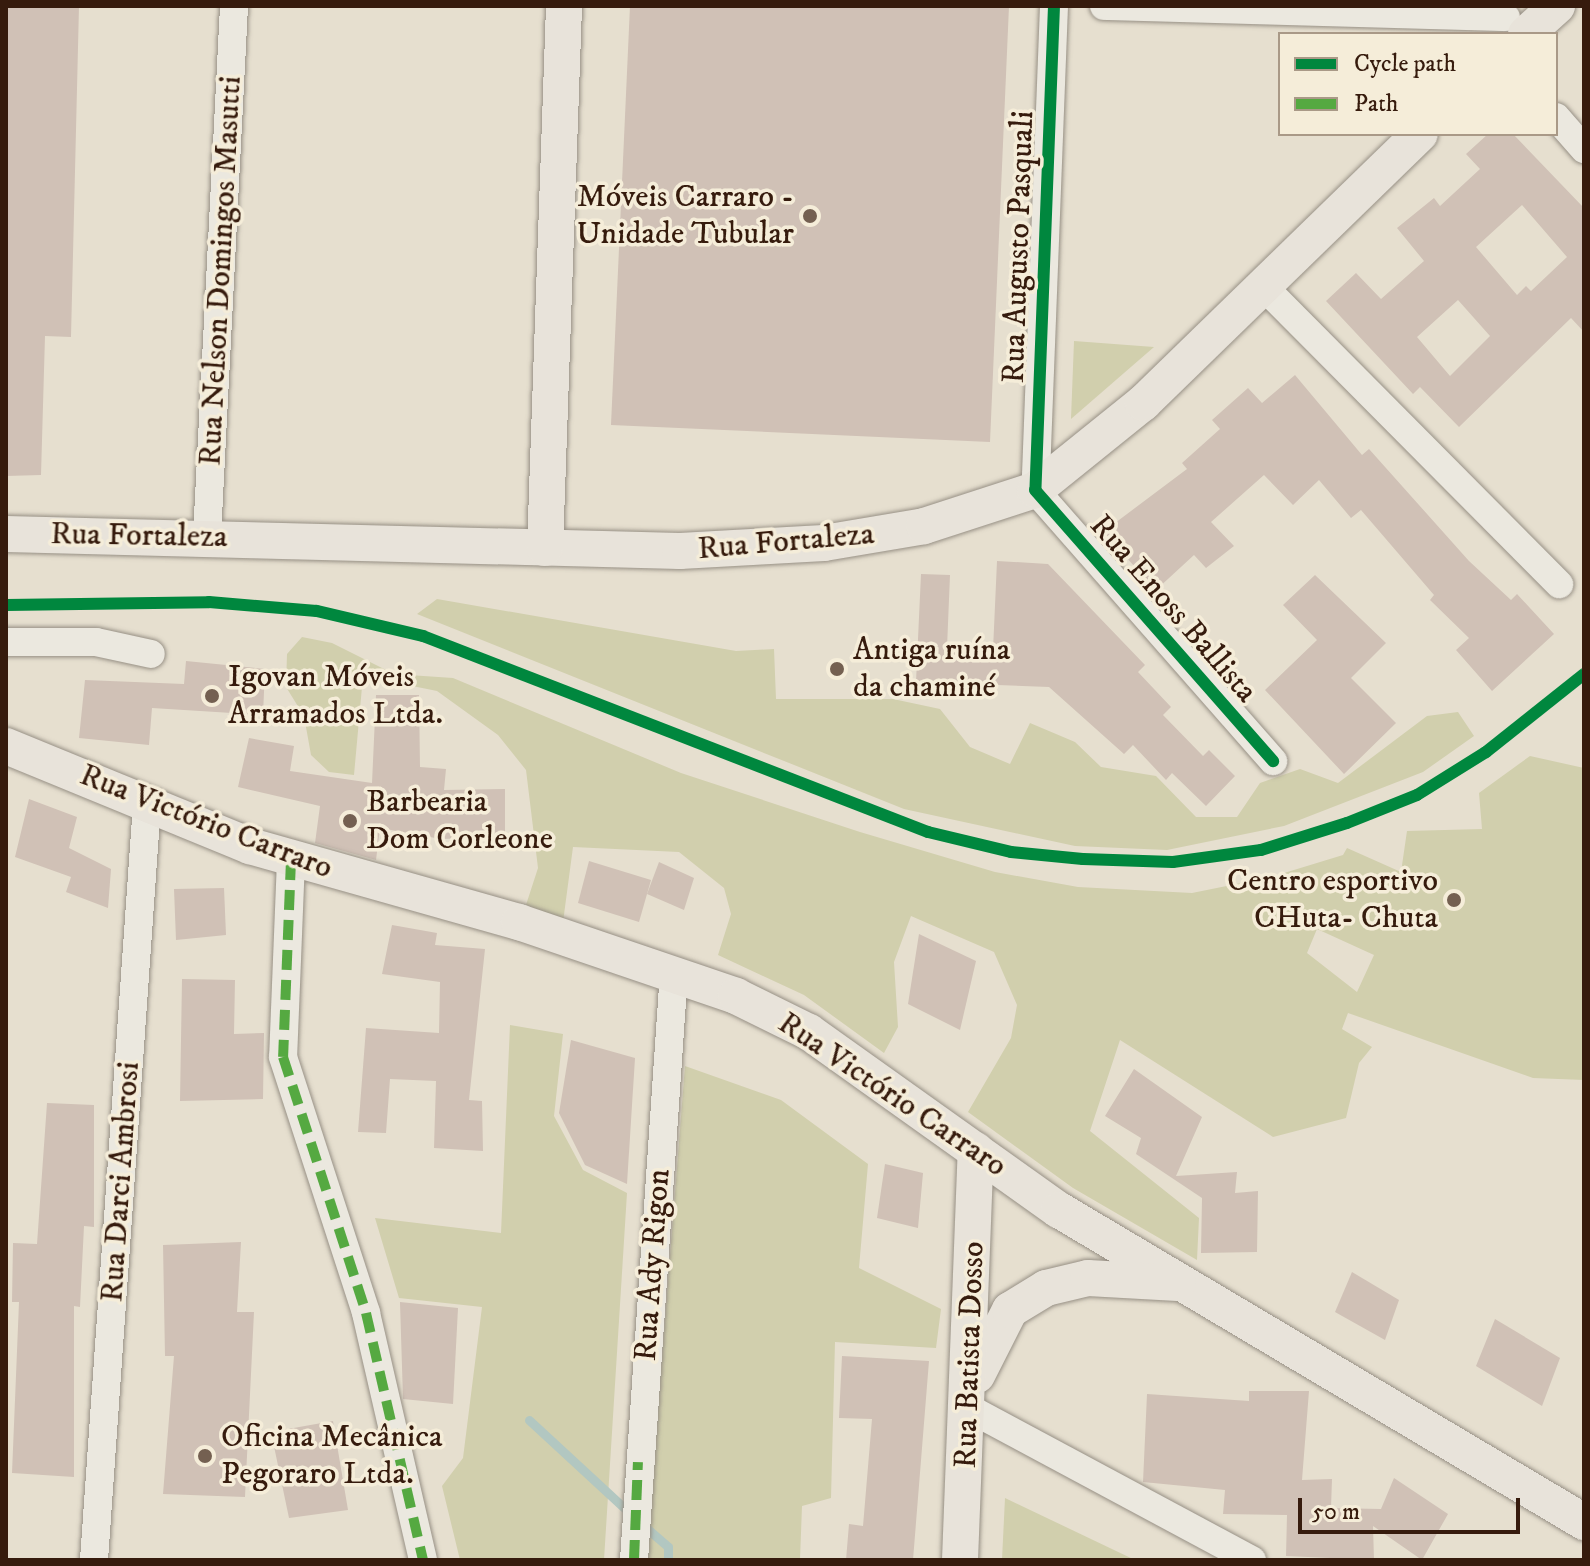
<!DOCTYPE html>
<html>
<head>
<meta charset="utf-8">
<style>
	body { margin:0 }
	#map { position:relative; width:1590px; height:1566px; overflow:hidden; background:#e6dfcf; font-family:"IM FELL DW Pica",serif }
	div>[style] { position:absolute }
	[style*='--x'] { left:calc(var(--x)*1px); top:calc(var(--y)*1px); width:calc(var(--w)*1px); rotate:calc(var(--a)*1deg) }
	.green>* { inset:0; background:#d1cfad }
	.stream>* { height:9px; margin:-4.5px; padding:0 4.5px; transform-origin:4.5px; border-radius:4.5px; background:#b2c7c1 }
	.building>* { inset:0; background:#d0c1b6 }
	.roads { filter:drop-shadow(0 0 2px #979085) drop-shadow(0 0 2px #979085) }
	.minor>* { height:28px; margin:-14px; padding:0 14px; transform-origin:14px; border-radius:14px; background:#ebe8df }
	.major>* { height:36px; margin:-18px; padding:0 18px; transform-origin:18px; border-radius:18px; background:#e8e3da }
	.rail>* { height:9px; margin-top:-4.5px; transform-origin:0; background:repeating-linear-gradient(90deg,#f5edd9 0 18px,#a9a39b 0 36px); box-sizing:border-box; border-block:2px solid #a9a39b }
	.quiet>* { height:10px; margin-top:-5px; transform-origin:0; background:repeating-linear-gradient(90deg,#55a941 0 20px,transparent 0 30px) }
	.cycleway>* { height:12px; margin:-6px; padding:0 6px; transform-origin:6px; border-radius:6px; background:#00873e }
	.dots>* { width:22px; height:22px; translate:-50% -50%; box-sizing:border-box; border:4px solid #f5edd9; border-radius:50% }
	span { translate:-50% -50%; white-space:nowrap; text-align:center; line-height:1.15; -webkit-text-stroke:7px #f5edd9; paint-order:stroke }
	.poi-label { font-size:32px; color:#361b0d }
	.right { translate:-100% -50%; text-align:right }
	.left { translate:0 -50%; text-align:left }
	.street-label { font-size:32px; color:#361b0d }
	.frame { position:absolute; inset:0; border:8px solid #361b0d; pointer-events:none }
	.legend { position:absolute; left:1278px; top:32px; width:280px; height:104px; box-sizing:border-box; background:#f5edd9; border:2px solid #a99987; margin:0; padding:10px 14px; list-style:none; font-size:24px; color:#361b0d }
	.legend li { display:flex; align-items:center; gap:16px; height:40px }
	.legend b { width:40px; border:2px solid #a99987 }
	.scale { position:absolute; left:1298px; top:1498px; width:222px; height:36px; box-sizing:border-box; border:4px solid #361b0d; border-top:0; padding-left:10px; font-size:24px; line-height:28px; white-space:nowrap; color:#361b0d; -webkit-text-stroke:6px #f5edd9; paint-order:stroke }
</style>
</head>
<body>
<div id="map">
	<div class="green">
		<div style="clip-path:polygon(1074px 341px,1154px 347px,1071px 419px)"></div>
		<div style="clip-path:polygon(437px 599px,736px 651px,774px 649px,776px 699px,893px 699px,940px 709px,970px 747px,1010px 764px,1030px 723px,1075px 742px,1101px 767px,1156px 776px,1196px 817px,1237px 817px,1260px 783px,1300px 769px,1338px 783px,1427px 716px,1458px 712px,1474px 736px,1423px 772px,1284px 826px,1167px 850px,1075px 846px,904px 809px,417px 614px)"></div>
		<div style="clip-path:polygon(evenodd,302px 637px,332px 643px,394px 674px,453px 678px,681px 773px,860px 832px,995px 872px,1078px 887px,1192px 893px,1271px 877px,1343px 855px,1347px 848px,1401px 872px,1407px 831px,1482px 829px,1479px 793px,1530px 756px,1584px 768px,1584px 1080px,1533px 1078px,1348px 1013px,1342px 1029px,1372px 1047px,1359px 1063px,1346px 1118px,1273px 1137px,1120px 1040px,1090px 1131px,1199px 1218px,1197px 1260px,1073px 1188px,968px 1112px,1011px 1038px,1017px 1005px,994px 952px,911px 916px,894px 962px,898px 1027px,884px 1053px,804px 995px,718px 955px,731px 914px,724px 888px,679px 852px,573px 847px,563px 922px,525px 908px,538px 868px,526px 770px,498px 735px,437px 691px,363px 676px,354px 775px,329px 772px,311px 755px,304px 716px,286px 687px,287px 654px,302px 637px,1317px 929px,1374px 955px,1357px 992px,1307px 953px,1317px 929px)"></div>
		<div style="clip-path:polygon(510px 1025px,563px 1034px,554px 1116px,583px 1170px,627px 1193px,604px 1560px,460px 1560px,442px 1486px,463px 1458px,482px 1307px,399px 1298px,375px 1218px,501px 1233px)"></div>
		<div style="clip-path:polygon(685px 1066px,781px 1100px,868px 1164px,859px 1268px,941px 1309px,936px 1348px,835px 1342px,831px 1498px,802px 1506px,800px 1560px,646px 1560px)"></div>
		<div style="clip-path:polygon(1005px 1498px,1135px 1560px,1002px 1560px)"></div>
	</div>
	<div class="stream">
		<div style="--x:529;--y:1420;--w:140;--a:42.7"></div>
		<div style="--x:643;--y:1525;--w:33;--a:41"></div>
		<div style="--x:668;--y:1547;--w:13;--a:90"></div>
	</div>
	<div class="building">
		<div style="clip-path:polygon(6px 6px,79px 6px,71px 337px,45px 336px,41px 475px,6px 476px)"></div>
		<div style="clip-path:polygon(630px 6px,1009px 6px,990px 442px,611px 425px)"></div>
		<div style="clip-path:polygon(evenodd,1488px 134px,1513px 134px,1584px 208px,1584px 332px,1571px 318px,1459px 427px,1420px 387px,1413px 394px,1326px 301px,1356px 273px,1381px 299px,1424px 261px,1397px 228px,1434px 198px,1440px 206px,1480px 169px,1466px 154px,1488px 134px,1522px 205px,1567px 257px,1531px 291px,1526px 286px,1517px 295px,1476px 247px,1522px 205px,1488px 134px,1458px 300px,1490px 336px,1450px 376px,1417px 337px,1458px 300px)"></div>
		<div style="clip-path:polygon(1295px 375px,1362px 455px,1369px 449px,1469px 561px,1511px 600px,1517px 594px,1554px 634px,1492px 691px,1456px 650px,1469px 638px,1430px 600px,1434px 595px,1361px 510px,1351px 518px,1319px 480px,1293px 505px,1264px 475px,1211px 522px,1234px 546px,1206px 568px,1194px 555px,1156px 590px,1103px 532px,1187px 469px,1182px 463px,1220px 429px,1212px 420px,1248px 388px,1262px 403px)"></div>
		<div style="clip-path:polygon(997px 561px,1048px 564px,1145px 665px,1138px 672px,1171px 707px,1163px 715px,1203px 756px,1209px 750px,1235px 776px,1206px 806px,1172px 773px,1166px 780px,1133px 745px,1124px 754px,1049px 687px,916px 682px,921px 574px,950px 575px,947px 648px,993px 650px)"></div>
		<div style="clip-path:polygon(1315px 575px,1386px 643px,1351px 678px,1396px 723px,1344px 774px,1265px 690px,1317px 640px,1283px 605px)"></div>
		<div style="clip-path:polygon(186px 661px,265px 669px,263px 715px,152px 708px,149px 745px,79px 738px,85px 680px,184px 684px)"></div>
		<div style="clip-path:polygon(376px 695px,419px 695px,420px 767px,446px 769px,444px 790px,505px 789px,505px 837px,441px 839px,380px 828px,376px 860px,315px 843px,320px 806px,238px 787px,249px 738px,294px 746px,290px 771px,372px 783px)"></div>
		<div style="clip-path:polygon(29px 799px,77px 817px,69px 848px,111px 869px,108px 908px,66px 892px,71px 877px,15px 857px)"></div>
		<div style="clip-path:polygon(589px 861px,651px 880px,639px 922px,578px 903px)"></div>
		<div style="clip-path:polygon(659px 862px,694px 878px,684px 910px,647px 894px)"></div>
		<div style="clip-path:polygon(224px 888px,226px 935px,176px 940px,174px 889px)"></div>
		<div style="clip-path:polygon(392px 925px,437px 933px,435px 945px,485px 949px,469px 1100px,482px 1101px,483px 1151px,434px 1148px,436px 1081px,390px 1079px,386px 1133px,358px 1132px,366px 1028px,439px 1033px,440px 982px,382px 974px)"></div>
		<div style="clip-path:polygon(919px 934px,976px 961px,960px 1030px,908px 1004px)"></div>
		<div style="clip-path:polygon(182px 979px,235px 980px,234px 1034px,264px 1033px,263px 1099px,180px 1101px)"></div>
		<div style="clip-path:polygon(571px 1040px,635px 1058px,627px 1184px,585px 1165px,559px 1113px)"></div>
		<div style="clip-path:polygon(1134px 1069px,1202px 1117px,1176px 1176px,1237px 1172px,1235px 1193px,1258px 1191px,1257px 1252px,1201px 1253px,1202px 1198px,1136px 1154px,1141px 1138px,1105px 1116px)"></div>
		<div style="clip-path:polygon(47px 1103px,94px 1105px,94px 1227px,84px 1226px,80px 1307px,74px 1306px,74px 1477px,12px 1473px,19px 1302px,12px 1302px,13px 1243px,37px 1244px)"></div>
		<div style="clip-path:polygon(885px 1164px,923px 1173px,918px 1228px,877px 1218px)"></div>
		<div style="clip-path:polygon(241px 1242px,237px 1312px,254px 1312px,245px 1497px,163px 1494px,174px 1356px,165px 1356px,163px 1245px)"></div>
		<div style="clip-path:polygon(1352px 1272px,1399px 1300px,1385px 1340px,1335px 1312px)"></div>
		<div style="clip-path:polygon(400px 1302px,458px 1308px,453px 1404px,403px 1399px)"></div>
		<div style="clip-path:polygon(1495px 1319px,1560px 1358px,1542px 1406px,1476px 1366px)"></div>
		<div style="clip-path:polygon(842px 1356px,929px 1361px,913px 1560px,846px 1560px,849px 1524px,863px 1526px,872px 1419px,839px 1418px)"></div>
		<div style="clip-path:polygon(1249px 1391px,1309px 1391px,1302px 1480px,1332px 1479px,1331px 1508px,1381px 1509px,1394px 1478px,1448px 1514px,1422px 1560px,1373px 1526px,1374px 1560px,1286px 1556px,1287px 1515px,1223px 1514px,1225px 1490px,1143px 1482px,1147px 1394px,1249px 1401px)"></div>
		<div style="clip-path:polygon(333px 1421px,348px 1510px,289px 1518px,271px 1432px)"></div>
	</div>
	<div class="roads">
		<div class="minor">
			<div style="--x:1054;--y:6;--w:484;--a:92.2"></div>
			<div style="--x:1035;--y:490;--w:361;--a:48.7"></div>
			<div style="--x:1104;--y:6;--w:402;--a:1.6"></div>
			<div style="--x:1556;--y:117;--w:43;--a:48.8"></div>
			<div style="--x:1264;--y:287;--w:419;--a:45.2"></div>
			<div style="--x:207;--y:536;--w:531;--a:-87.08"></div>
			<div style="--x:6;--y:642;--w:90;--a:0"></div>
			<div style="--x:96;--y:642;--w:56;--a:12.3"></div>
			<div style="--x:291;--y:860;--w:197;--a:92.3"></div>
			<div style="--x:283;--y:1057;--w:269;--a:72"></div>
			<div style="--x:366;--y:1313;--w:253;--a:77"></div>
			<div style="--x:970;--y:1409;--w:320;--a:28.2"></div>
			<div style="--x:94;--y:1560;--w:758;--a:-85.99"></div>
			<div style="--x:634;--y:1560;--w:590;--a:-86.11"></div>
		</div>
		<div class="major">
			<div style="--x:1526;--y:34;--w:42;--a:-42.1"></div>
			<div style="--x:6;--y:534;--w:674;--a:1.44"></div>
			<div style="--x:680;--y:551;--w:144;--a:-3.2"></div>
			<div style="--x:824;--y:543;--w:101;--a:-9.6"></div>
			<div style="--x:924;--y:526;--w:117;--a:-18"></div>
			<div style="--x:1035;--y:490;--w:139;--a:-38.9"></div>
			<div style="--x:1143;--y:403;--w:386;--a:-44.2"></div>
			<div style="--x:545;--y:548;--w:542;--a:-87.99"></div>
			<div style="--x:6;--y:746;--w:264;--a:22.3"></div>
			<div style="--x:250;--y:846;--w:280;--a:15.8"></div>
			<div style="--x:519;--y:922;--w:229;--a:18.8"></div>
			<div style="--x:736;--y:996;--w:81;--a:26.3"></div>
			<div style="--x:809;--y:1032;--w:307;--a:35.5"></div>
			<div style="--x:1059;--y:1210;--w:611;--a:30.72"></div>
			<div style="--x:977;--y:1375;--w:73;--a:-63.1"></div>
			<div style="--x:1010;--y:1310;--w:42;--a:-31.4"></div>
			<div style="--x:1046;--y:1288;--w:43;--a:-13.4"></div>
			<div style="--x:1088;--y:1278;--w:90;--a:3.2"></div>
			<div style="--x:960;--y:1560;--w:410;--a:-87.8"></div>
		</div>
	</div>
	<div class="rail">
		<div style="--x:6;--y:605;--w:203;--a:-0.8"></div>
		<div style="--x:209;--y:602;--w:108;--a:4.8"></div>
		<div style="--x:317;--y:611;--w:109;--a:13.3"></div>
		<div style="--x:423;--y:636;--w:542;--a:21.21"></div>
		<div style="--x:928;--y:832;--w:85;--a:13.5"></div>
		<div style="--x:1011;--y:852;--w:72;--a:5.6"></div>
		<div style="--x:1083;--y:859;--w:90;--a:1.9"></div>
		<div style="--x:1173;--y:862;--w:89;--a:-7.8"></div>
		<div style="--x:1261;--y:850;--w:90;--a:-17.4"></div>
		<div style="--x:1347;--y:823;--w:75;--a:-21.8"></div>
		<div style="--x:1417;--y:795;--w:81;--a:-31.9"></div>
		<div style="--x:1486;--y:752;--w:125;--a:-38.5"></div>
	</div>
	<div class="quiet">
		<div style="--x:291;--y:860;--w:197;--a:92.3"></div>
		<div style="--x:283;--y:1057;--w:269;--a:72"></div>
		<div style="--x:366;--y:1313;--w:253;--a:77"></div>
		<div style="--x:634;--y:1560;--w:98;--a:-87.7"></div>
	</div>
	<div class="cycleway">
		<div style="--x:1054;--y:6;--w:484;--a:92.2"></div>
		<div style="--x:1035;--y:490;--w:361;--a:48.7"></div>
		<div style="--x:6;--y:605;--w:203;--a:-0.8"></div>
		<div style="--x:209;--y:602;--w:108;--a:4.8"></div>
		<div style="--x:317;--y:611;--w:109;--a:13.3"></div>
		<div style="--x:423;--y:636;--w:542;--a:21.21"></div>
		<div style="--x:928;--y:832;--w:85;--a:13.5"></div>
		<div style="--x:1011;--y:852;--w:72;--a:5.6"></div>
		<div style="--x:1083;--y:859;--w:90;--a:1.9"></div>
		<div style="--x:1173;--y:862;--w:89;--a:-7.8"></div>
		<div style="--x:1261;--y:850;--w:90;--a:-17.4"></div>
		<div style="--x:1347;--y:823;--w:75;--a:-21.8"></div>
		<div style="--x:1417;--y:795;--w:81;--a:-31.9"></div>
		<div style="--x:1486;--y:752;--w:125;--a:-38.5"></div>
	</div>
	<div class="dots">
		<div style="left:810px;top:216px;background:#746051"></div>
		<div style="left:837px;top:669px;background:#746051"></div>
		<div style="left:212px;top:696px;background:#746051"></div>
		<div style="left:350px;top:821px;background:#746051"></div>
		<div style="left:1454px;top:900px;background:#746051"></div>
		<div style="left:205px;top:1456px;background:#746051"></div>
	</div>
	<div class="poi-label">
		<span class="right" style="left:794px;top:216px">Móveis Carraro -<br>Unidade Tubular</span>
		<span class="left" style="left:853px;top:669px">Antiga ruína<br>da chaminé</span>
		<span class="left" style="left:228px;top:696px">Igovan Móveis<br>Arramados Ltda.</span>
		<span class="left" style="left:366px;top:821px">Barbearia<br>Dom Corleone</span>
		<span class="right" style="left:1438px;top:900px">Centro esportivo<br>CHuta- Chuta</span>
		<span class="left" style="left:221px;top:1456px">Oficina Mecânica<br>Pegoraro Ltda.</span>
	</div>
	<div class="street-label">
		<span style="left:1019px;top:247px;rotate:-88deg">Rua Augusto Pasquali</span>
		<span style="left:221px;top:271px;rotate:-87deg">Rua Nelson Domingos Masutti</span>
		<span style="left:139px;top:536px;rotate:1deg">Rua Fortaleza</span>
		<span style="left:786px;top:542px;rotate:-5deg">Rua Fortaleza</span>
		<span style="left:1173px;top:609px;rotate:49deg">Rua Enoss Ballista</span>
		<span style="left:206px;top:822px;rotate:21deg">Rua Victório Carraro</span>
		<span style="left:892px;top:1095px;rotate:34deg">Rua Victório Carraro</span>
		<span style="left:121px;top:1182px;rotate:-86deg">Rua Darci Ambrosi</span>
		<span style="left:653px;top:1265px;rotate:-86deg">Rua Ady Rigon</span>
		<span style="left:970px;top:1355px;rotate:-88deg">Rua Batista Dosso</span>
	</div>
	<div class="frame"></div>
	<ul class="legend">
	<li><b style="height:10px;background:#00873e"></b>Cycle path</li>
	<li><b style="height:10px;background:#55a941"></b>Path</li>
	</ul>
	<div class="scale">50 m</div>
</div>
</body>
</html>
